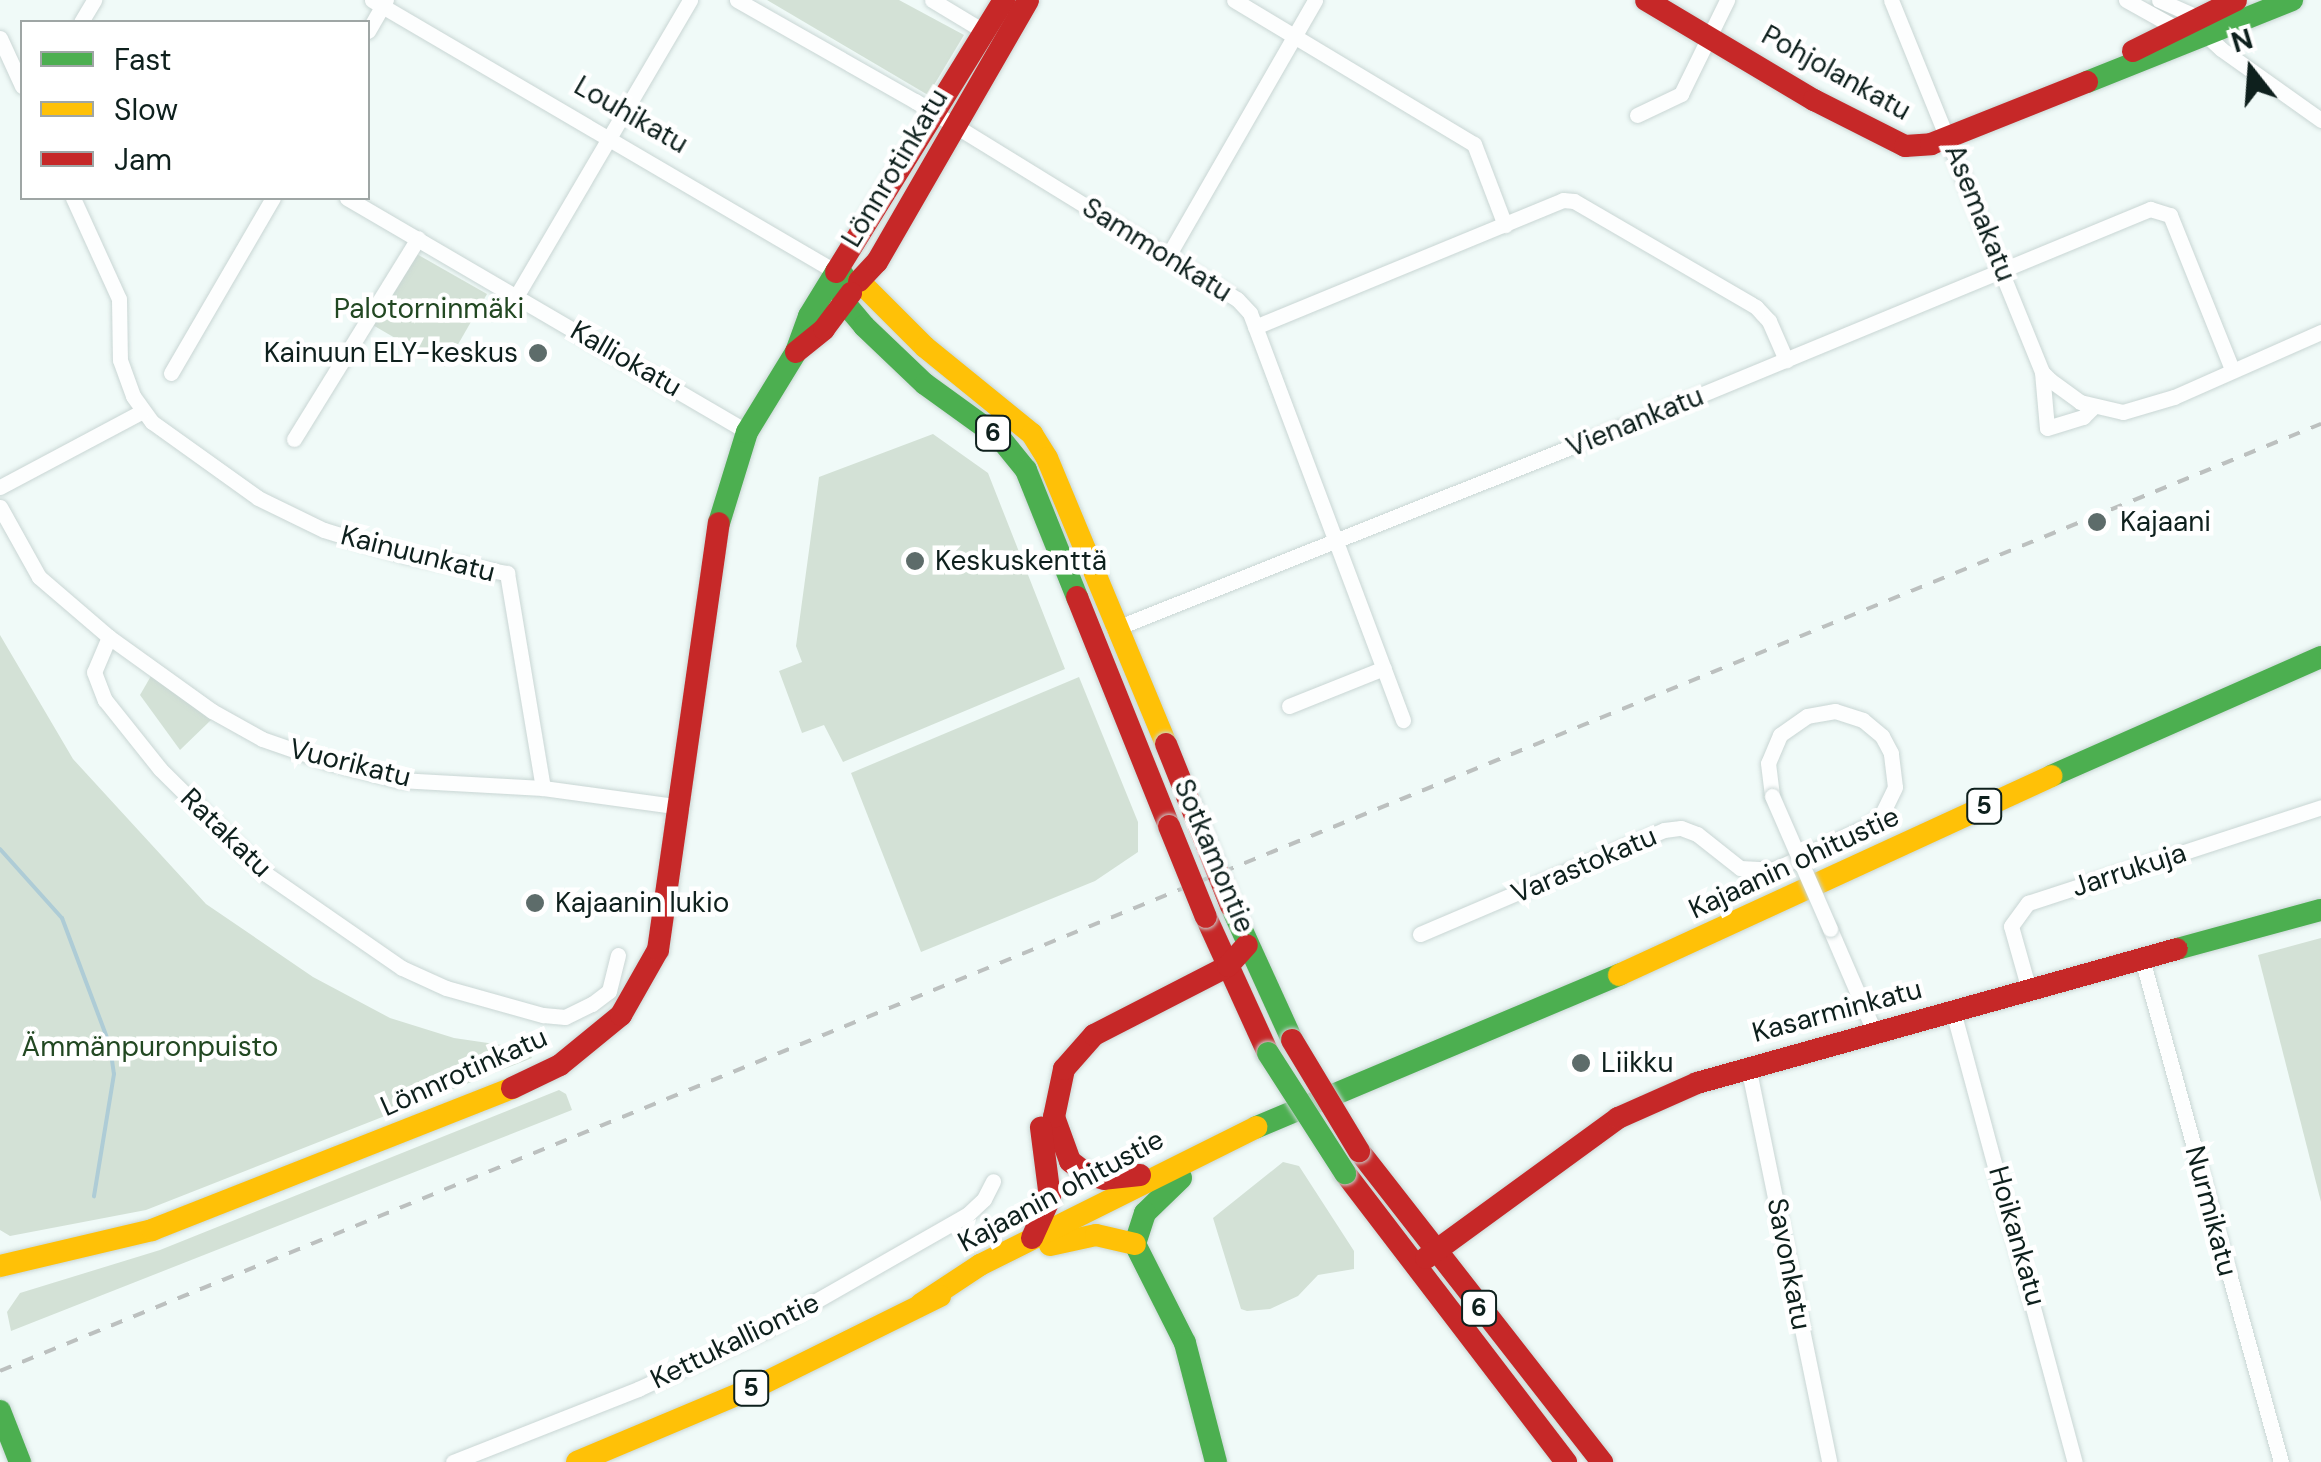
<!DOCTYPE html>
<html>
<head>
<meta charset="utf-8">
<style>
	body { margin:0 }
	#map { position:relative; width:2321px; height:1462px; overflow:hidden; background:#f0faf8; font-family:"DM Sans",sans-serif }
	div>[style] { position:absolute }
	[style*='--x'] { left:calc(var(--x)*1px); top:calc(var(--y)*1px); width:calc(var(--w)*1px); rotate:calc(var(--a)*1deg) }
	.green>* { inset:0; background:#d3e1d6 }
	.stream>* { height:4px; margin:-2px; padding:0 2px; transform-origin:2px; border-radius:2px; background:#aeccd6 }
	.roads { filter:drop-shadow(0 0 2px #c9d6d4) drop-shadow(0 0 2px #c9d6d4) }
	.street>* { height:15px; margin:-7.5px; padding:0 7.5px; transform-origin:7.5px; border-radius:7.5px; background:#fdfefe }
	.fast>* { height:22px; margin:-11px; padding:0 11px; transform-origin:11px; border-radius:11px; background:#4caf50 }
	.slow>* { height:22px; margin:-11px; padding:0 11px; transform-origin:11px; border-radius:11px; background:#ffc107 }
	.jam>* { height:22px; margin:-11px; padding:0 11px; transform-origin:11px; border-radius:11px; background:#c62828 }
	.rail>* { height:4px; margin-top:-2px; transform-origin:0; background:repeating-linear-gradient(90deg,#bcc0bf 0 12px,transparent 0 24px) }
	.bridges { filter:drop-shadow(0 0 2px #c9d6d4) drop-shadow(0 0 2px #c9d6d4) }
	.street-bridge>* { height:15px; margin:-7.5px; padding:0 7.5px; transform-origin:7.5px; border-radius:7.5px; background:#fdfefe }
	.fast-bridge>* { height:22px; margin:-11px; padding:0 11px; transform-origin:11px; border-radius:11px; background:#4caf50 }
	.jam-bridge>* { height:22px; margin:-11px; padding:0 11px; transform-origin:11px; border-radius:11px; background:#c62828 }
	.dots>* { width:28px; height:28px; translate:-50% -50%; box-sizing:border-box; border:5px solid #fff; border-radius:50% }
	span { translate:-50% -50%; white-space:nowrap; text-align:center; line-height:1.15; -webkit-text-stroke:9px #fff; paint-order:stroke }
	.shield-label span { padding:2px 8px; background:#fff; border:2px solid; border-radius:8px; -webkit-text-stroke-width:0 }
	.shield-label { font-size:25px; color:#0e201d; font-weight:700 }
	.street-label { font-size:28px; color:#0e201d }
	.park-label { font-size:28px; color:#224822 }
	.poi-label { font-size:28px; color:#0e201d }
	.right { translate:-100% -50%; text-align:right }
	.left { translate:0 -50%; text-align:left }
	.legend { position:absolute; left:20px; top:20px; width:350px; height:180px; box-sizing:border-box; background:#fff; border:2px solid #9fa6a5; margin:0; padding:12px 18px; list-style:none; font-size:30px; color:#0e201d }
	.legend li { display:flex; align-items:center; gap:20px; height:50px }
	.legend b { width:50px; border:2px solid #9fa6a5 }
	.north { position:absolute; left:2201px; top:20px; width:100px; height:100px; -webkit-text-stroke:8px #fff; paint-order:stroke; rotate:343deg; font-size:28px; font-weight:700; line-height:40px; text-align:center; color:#0e201d }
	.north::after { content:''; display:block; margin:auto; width:35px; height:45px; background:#0e201d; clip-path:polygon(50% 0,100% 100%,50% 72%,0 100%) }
</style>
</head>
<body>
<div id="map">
	<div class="green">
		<div style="clip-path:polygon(767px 0,899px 0,964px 35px,928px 95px)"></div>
		<div style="clip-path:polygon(415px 253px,487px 294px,445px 367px,371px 324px)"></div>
		<div style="clip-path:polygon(933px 434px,988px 473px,1065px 669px,843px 762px,824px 725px,802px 733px,779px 671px,802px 662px,796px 646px,819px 477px)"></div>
		<div style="clip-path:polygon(0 635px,73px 759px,206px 904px,313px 977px,390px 1018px,454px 1038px,528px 1049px,532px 1058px,146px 1210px,10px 1236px,0 1230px)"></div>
		<div style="clip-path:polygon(151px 676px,211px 720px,180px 750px,140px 695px)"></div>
		<div style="clip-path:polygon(1079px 677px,1138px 822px,1138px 852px,1095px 881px,921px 952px,851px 773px)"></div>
		<div style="clip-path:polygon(2321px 938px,2321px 1202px,2258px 955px)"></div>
		<div style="clip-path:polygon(559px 1090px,566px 1094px,572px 1110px,11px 1331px,7px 1312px,20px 1293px,160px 1250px)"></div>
		<div style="clip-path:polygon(1283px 1162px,1299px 1166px,1354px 1251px,1354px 1269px,1318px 1275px,1298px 1296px,1270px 1309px,1247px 1311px,1241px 1309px,1213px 1218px)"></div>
	</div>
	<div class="stream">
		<div style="--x:0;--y:849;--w:93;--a:48.1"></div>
		<div style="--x:62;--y:918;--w:137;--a:69.4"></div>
		<div style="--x:110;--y:1046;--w:28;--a:82"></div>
		<div style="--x:114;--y:1074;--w:124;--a:99.3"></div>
	</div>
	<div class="roads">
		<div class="street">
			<div style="--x:372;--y:0;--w:538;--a:30.38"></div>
			<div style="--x:737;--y:0;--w:205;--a:29.6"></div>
			<div style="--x:915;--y:101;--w:378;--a:31.6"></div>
			<div style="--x:1237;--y:299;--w:19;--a:47"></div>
			<div style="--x:1250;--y:313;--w:435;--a:69.4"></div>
			<div style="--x:932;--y:0;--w:62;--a:31.1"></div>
			<div style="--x:1234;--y:0;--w:280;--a:31"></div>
			<div style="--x:1474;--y:144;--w:87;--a:69.1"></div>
			<div style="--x:1891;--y:0;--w:401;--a:67.9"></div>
			<div style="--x:2042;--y:372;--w:11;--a:45"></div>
			<div style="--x:2050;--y:380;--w:37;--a:36"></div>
			<div style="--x:2080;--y:402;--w:44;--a:13.1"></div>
			<div style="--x:2123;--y:412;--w:53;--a:-16.4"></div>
			<div style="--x:2174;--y:397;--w:161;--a:-23.9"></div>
			<div style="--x:2126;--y:0;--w:62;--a:29.1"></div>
			<div style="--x:2159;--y:0;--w:39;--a:24"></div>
			<div style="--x:2195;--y:16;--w:19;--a:62"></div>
			<div style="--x:2204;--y:33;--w:23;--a:43"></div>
			<div style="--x:2221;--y:49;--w:123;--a:35.4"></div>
			<div style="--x:81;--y:22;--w:26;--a:-59"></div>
			<div style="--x:368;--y:31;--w:36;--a:-60"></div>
			<div style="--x:0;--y:38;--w:53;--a:65.4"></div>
			<div style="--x:1637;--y:115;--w:49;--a:-25.5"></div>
			<div style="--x:1681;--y:94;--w:105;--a:-63.9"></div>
			<div style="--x:73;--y:198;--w:111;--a:65.5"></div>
			<div style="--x:119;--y:299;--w:61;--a:89.1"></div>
			<div style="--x:120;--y:360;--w:38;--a:70"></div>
			<div style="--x:133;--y:396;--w:32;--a:54"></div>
			<div style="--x:152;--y:422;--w:130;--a:35.6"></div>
			<div style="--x:258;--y:498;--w:73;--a:25.9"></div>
			<div style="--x:324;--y:530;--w:85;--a:17.2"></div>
			<div style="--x:405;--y:555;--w:104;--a:10"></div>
			<div style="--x:507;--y:573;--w:218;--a:80.5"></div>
			<div style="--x:347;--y:198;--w:463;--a:30.3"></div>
			<div style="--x:1168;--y:256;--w:295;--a:-60.1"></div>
			<div style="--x:517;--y:295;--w:342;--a:-59.6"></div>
			<div style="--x:1255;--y:327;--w:333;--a:-22.4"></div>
			<div style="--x:1563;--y:200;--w:11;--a:5"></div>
			<div style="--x:1574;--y:201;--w:211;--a:30.2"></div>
			<div style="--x:1756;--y:307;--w:19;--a:47"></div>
			<div style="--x:1769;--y:321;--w:43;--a:66.4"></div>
			<div style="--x:2042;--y:372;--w:56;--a:84.9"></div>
			<div style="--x:2047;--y:428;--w:38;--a:-17"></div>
			<div style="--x:2083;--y:417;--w:14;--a:-45"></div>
			<div style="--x:171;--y:373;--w:203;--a:-59.8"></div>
			<div style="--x:294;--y:439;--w:236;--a:-58.3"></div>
			<div style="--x:0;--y:487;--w:160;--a:-28"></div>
			<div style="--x:0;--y:507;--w:80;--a:60.9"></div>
			<div style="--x:39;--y:577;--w:92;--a:40.6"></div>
			<div style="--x:109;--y:637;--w:38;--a:113"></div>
			<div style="--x:94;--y:672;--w:30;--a:69"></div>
			<div style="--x:105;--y:700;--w:88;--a:51.4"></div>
			<div style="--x:160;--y:769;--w:149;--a:44.7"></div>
			<div style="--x:266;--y:874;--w:165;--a:34.7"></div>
			<div style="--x:402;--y:968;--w:48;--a:24.4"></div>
			<div style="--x:446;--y:988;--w:101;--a:15.6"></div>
			<div style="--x:543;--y:1015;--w:22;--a:5"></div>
			<div style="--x:565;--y:1017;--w:30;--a:-26"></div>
			<div style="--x:592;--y:1004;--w:21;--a:-37"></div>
			<div style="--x:609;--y:991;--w:37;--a:-76"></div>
			<div style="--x:1114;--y:629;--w:610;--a:-21.73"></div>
			<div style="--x:1681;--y:403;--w:508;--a:-22.47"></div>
			<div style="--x:2150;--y:209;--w:21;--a:17"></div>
			<div style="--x:2170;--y:215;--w:166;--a:68.1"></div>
			<div style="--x:109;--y:637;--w:127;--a:35.7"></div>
			<div style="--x:212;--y:711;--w:57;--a:29.2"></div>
			<div style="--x:262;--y:739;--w:70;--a:19.2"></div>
			<div style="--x:328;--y:762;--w:73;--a:14.2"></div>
			<div style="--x:399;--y:780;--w:144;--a:3.2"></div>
			<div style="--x:543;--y:788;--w:140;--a:7.8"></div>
			<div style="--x:1289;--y:706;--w:102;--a:-21.8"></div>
			<div style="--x:1830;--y:929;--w:111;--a:66.7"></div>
			<div style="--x:1420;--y:934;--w:265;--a:-23.1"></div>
			<div style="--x:1664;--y:830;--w:17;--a:-7"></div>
			<div style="--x:1681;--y:828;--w:17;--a:21"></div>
			<div style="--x:1697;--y:834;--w:55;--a:38.3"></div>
			<div style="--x:1740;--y:868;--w:33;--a:3"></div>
			<div style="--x:1773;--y:870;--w:105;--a:-24.9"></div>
			<div style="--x:1868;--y:826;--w:16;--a:-38"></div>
			<div style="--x:1881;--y:816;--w:32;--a:-64"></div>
			<div style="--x:1895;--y:787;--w:34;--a:-97"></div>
			<div style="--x:1891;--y:753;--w:19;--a:-118"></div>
			<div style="--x:1882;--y:736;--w:25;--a:-140"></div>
			<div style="--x:1863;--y:720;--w:29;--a:-162"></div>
			<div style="--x:1835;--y:711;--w:28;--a:170"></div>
			<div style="--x:1807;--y:716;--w:33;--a:145"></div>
			<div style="--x:1780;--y:735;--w:30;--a:113"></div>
			<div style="--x:1768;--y:763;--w:33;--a:83"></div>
			<div style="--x:2142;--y:959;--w:522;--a:74.55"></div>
			<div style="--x:2029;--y:990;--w:66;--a:-105.7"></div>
			<div style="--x:2011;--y:926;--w:29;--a:-54"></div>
			<div style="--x:2028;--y:903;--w:308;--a:-18.1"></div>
			<div style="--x:1953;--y:1011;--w:467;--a:74.9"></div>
			<div style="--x:1748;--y:1066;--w:404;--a:78.4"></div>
			<div style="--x:453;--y:1462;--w:199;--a:-21.5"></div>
			<div style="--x:638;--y:1389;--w:140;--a:-24.9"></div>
			<div style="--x:765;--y:1330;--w:232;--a:-29.7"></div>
			<div style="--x:967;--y:1215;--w:23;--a:-43"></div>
			<div style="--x:984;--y:1199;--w:20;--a:-63"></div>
		</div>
		<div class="fast">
			<div style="--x:2087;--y:82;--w:221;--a:-21.8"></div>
			<div style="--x:836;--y:272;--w:31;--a:75"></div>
			<div style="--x:844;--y:302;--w:31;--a:50"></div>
			<div style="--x:864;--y:326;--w:84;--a:43.6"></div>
			<div style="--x:925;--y:384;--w:92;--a:35.8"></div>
			<div style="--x:1000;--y:438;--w:41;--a:50.9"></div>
			<div style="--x:1026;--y:470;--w:137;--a:68.1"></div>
			<div style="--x:719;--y:523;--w:95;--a:-72.9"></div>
			<div style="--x:747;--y:432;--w:94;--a:-58.5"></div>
			<div style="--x:796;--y:352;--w:38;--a:-70"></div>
			<div style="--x:809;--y:316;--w:52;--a:-58.5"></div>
			<div style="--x:836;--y:272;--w:8;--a:23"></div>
			<div style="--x:2051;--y:776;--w:295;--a:-23.8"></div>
			<div style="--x:1231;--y:906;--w:147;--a:65.5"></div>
			<div style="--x:2177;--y:949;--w:149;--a:-15.2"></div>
			<div style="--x:1257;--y:1127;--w:393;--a:-22.8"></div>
			<div style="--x:1181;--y:1178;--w:50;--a:135.8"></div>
			<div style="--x:1145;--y:1213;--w:33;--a:108"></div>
			<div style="--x:1135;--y:1244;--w:111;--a:63.2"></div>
			<div style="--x:1185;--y:1343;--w:123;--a:75.4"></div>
			<div style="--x:0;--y:1411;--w:55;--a:68.6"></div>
		</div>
		<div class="slow">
			<div style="--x:859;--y:281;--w:93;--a:45"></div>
			<div style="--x:925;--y:347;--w:138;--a:39.1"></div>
			<div style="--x:1032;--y:434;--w:28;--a:58"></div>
			<div style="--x:1047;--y:458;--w:310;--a:67.4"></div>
			<div style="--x:1619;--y:975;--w:476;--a:-24.7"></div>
			<div style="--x:1050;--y:1245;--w:47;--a:-12.3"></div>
			<div style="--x:1096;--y:1235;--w:40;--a:13"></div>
			<div style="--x:0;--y:1266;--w:156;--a:-13.3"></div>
			<div style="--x:152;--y:1230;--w:387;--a:-21.5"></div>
			<div style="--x:921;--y:1304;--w:71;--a:-33.5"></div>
			<div style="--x:980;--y:1265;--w:309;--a:-26.5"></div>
			<div style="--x:577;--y:1462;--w:199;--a:-22.8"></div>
			<div style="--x:760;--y:1385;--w:201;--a:-26.3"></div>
		</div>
		<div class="jam">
			<div style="--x:1646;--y:0;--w:196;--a:30.8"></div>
			<div style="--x:1814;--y:100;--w:102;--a:26.8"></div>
			<div style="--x:1905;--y:146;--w:26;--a:-4"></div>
			<div style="--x:1931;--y:144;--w:168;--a:-21.7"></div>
			<div style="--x:2133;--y:51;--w:115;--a:-26.3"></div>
			<div style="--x:836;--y:272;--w:320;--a:-58.3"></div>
			<div style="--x:859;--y:281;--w:26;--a:-47"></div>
			<div style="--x:877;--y:262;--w:302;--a:-60"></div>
			<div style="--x:796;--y:352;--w:36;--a:-39"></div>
			<div style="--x:824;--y:329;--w:45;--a:-53.1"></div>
			<div style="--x:1077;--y:597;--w:247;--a:68.1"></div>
			<div style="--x:1206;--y:917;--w:149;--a:65.5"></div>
			<div style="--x:512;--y:1088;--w:53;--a:-25.6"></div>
			<div style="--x:560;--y:1065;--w:79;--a:-39.3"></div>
			<div style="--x:621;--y:1015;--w:75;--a:-60.4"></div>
			<div style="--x:658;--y:950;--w:431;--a:-81.9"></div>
			<div style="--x:1359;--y:1151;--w:395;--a:52"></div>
			<div style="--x:1345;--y:1173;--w:364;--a:52.6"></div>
			<div style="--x:1140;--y:1175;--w:36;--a:174"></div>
			<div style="--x:1104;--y:1179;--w:18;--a:-164"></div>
			<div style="--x:1087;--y:1174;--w:21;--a:-143"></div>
			<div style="--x:1070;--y:1161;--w:47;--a:-110"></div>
			<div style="--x:1054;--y:1117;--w:49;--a:-78.2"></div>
			<div style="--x:1064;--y:1069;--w:45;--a:-48.6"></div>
			<div style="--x:1094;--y:1035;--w:151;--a:-27.2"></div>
			<div style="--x:1228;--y:966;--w:28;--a:-48"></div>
			<div style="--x:1032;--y:1238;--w:44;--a:-65.8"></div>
			<div style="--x:1050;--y:1198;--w:71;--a:-97.3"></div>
			<div style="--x:1426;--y:1258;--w:238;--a:-36.1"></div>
			<div style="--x:1618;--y:1118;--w:86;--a:-23.9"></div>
			<div style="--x:1697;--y:1083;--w:498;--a:-15.6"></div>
		</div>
	</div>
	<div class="rail">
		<div style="--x:0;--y:1371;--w:2507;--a:-22.2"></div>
	</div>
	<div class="bridges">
		<div class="street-bridge">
			<div style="--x:1772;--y:796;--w:145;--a:66.4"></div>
		</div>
		<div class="fast-bridge">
			<div style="--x:1268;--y:1053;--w:143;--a:57.3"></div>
		</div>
		<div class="jam-bridge">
			<div style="--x:1166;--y:744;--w:175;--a:68.1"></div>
			<div style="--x:1169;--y:826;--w:98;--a:67.9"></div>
			<div style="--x:1292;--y:1040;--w:130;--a:58.9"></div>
		</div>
	</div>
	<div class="dots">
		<div style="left:538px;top:353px;background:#5d6c6a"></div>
		<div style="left:2097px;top:522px;background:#5d6c6a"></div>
		<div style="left:915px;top:561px;background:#5d6c6a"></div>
		<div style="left:535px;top:903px;background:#5d6c6a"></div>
		<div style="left:1581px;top:1063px;background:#5d6c6a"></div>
	</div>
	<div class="shield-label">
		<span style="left:993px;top:433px">6</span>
		<span style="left:1984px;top:806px">5</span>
		<span style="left:1479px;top:1308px">6</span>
		<span style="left:751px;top:1388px">5</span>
	</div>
	<div class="street-label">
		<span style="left:1836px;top:73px;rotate:29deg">Pohjolankatu</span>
		<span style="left:631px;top:115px;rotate:30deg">Louhikatu</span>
		<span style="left:895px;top:168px;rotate:-59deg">Lönnrotinkatu</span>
		<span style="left:1980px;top:213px;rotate:68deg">Asemakatu</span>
		<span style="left:1157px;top:250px;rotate:32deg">Sammonkatu</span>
		<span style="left:626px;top:359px;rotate:30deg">Kalliokatu</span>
		<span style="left:1635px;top:422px;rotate:-22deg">Vienankatu</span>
		<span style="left:418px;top:554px;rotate:14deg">Kainuunkatu</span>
		<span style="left:350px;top:763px;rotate:14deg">Vuorikatu</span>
		<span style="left:226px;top:833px;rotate:44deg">Ratakatu</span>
		<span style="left:1214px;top:856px;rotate:67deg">Sotkamontie</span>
		<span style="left:1794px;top:863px;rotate:-25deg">Kajaanin ohitustie</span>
		<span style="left:1584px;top:865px;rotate:-23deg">Varastokatu</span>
		<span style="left:2129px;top:870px;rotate:-18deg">Jarrukuja</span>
		<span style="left:1837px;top:1011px;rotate:-15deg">Kasarminkatu</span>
		<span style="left:464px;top:1072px;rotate:-24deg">Lönnrotinkatu</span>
		<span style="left:1061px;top:1191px;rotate:-28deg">Kajaanin ohitustie</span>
		<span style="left:2211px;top:1211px;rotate:75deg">Nurmikatu</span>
		<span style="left:2017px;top:1236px;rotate:74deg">Hoikankatu</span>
		<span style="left:1789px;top:1264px;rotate:79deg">Savonkatu</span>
		<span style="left:735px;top:1341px;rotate:-26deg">Kettukalliontie</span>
	</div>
	<div class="park-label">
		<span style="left:429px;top:309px">Palotorninmäki</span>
		<span style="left:150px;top:1047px">Ämmänpuronpuisto</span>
	</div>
	<div class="poi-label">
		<span class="right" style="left:518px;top:353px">Kainuun ELY-keskus</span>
		<span class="left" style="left:2120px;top:522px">Kajaani</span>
		<span class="left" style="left:935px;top:561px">Keskuskenttä</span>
		<span class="left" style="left:555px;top:903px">Kajaanin lukio</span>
		<span class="left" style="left:1601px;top:1063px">Liikku</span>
	</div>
	<ul class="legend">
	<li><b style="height:12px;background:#4caf50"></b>Fast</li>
	<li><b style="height:12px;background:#ffc107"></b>Slow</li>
	<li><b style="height:12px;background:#c62828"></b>Jam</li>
	</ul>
	<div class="north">N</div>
</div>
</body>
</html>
